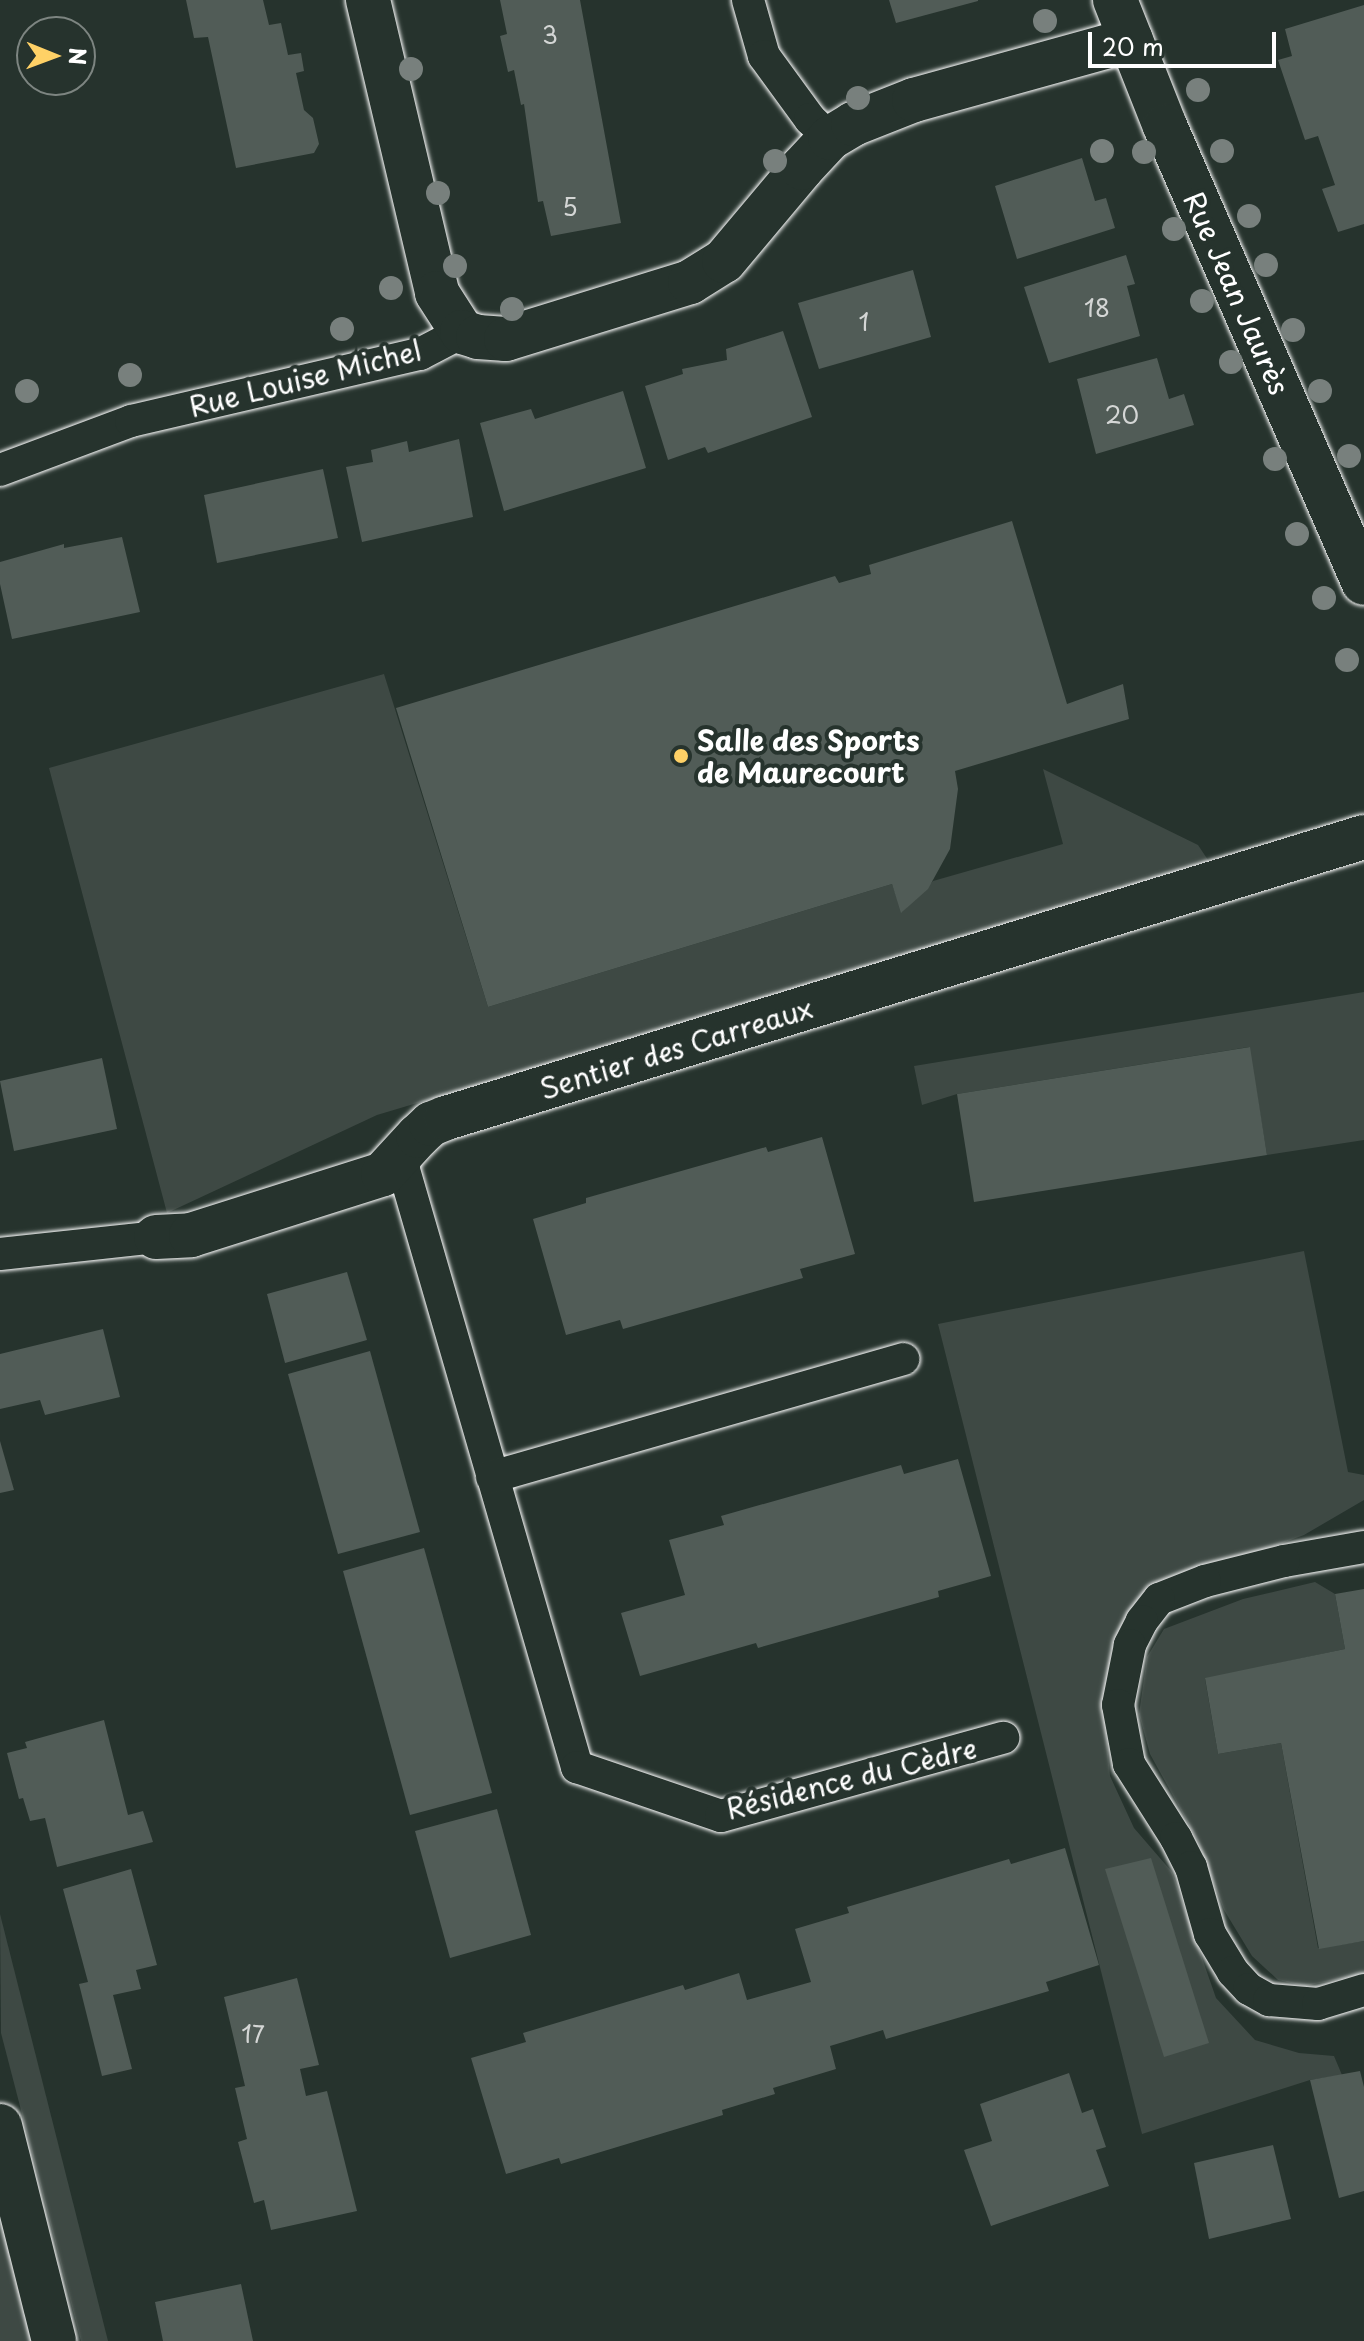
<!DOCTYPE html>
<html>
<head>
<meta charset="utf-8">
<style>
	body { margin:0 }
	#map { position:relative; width:1364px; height:2341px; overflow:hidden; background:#26332d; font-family:"Playpen Sans",sans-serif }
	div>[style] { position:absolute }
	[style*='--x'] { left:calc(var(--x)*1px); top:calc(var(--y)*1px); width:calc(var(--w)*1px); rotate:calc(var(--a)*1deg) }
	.green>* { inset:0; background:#3e4944 }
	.building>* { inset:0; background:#515c57 }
	.roads { filter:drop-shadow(0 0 2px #fff) drop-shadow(0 0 2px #fff) }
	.lane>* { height:32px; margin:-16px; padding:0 16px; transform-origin:16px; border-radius:16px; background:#26332d }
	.street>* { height:44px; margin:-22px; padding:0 22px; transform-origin:22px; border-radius:22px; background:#26332d }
	.trees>* { width:24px; height:24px; margin:-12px; border-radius:50%; background:#78807d }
	.dots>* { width:22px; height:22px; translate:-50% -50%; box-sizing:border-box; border:4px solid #26332d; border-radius:50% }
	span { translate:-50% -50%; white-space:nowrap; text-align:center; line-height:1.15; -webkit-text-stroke:8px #26332d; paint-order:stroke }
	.number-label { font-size:24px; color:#d4d6d5 }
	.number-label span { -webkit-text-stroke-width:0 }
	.street-label { font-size:28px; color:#fff }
	.poi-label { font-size:28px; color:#fff; font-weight:700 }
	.left { translate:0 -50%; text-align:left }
	.north { position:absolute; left:16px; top:16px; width:80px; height:80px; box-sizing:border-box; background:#26332d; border:2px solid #7d8581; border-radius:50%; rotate:91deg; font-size:22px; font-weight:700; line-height:32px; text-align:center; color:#fff }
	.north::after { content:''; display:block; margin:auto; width:28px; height:36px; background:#ffd166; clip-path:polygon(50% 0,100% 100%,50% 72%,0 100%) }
	.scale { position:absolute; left:1088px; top:32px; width:188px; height:36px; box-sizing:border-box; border:4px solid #fff; border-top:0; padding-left:10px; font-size:24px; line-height:28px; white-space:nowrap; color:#fff; -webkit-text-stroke:6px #26332d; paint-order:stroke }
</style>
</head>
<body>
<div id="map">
	<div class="green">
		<div style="clip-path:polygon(384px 674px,488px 1007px,892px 884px,902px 912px,933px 881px,1063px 844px,1043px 769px,1198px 845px,1212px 866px,377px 1115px,167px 1213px,49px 768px)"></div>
		<div style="clip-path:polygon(1364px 992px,1364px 1140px,1267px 1155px,1249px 1047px,957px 1094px,922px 1105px,914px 1066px)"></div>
		<div style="clip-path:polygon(1304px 1251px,1348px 1472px,1364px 1475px,1364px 1500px,1304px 1535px,1188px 1578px,1130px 1612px,1112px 1649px,1103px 1700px,1110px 1776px,1134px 1828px,1172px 1872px,1216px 1998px,1255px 2040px,1299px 2053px,1334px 2056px,1342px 2075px,1310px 2080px,1142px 2134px,938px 1324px)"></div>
		<div style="clip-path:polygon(1315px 1582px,1335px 1594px,1345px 1649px,1205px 1679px,1218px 1754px,1281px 1743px,1318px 1948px,1364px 1941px,1364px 1974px,1305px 1986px,1278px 1980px,1252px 1956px,1224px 1910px,1198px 1841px,1150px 1754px,1139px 1714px,1147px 1657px,1164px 1629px,1243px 1599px)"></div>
		<div style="clip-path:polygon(0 1914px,108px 2341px,81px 2341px,1px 2033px)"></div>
		<div style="clip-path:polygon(0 2178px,41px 2341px,0 2341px)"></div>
	</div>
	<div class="building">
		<div style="clip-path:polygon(186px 0,263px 0,269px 25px,281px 23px,288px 55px,301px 53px,304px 71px,296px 73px,304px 110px,313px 118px,319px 144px,314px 153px,236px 168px,208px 37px,194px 38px)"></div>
		<div style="clip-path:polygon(500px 0,580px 0,621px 223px,551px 236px,543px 201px,538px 202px,524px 104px,521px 105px,514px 70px,508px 72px,500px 36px,507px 34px)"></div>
		<div style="clip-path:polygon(889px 0,978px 0,978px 1px,896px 23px)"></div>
		<div style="clip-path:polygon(1364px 5px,1364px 224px,1338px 232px,1322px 189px,1335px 185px,1318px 136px,1305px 140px,1278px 60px,1292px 56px,1285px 29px)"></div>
		<div style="clip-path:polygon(1082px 158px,1095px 201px,1106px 198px,1115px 228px,1017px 259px,995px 186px)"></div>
		<div style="clip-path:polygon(1126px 255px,1135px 284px,1127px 286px,1140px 336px,1049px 363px,1024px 287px)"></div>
		<div style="clip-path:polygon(913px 270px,931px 337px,819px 369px,798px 303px)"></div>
		<div style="clip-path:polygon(783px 331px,812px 417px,708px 453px,705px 447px,668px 460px,645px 386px,683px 374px,682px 369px,727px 360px,726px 349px)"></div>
		<div style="clip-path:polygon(1157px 358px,1169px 399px,1184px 394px,1194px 425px,1096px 454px,1077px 379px)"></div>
		<div style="clip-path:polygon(623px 391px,646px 468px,504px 511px,480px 423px,531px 409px,535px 419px)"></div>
		<div style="clip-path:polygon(459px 439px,473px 517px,362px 542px,346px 467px,373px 462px,371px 450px,407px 441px,409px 452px)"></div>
		<div style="clip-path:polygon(323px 469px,338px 538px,217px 563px,204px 495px)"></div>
		<div style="clip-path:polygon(1012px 521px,1067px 704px,1123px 684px,1129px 719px,955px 771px,958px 789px,950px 849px,928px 889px,901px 913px,892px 884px,488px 1007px,396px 708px,835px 576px,839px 583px,871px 574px,869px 565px)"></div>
		<div style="clip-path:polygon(122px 537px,140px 612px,12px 639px,0 584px,0 562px,64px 544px,64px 548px)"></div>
		<div style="clip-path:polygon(1250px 1047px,1267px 1155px,974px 1202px,957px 1094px)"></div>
		<div style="clip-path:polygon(102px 1058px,117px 1129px,14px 1151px,0 1081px)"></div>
		<div style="clip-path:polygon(822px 1137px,855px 1254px,800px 1269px,803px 1278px,623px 1329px,620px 1320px,566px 1335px,533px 1219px,586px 1203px,586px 1198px,766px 1147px,768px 1152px)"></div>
		<div style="clip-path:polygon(347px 1272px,367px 1340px,285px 1363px,267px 1294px)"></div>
		<div style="clip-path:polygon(103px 1329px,120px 1397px,45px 1415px,40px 1400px,0 1409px,0 1354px)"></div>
		<div style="clip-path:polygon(370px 1351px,420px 1532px,338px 1554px,288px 1374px)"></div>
		<div style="clip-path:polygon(0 1441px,14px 1490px,0 1493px)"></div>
		<div style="clip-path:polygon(958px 1459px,991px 1576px,938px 1591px,939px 1597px,758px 1648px,756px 1643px,640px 1676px,621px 1613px,685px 1595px,669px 1540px,724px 1525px,721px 1516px,901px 1465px,904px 1474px)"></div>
		<div style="clip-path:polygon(424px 1548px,492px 1793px,410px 1815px,343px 1571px)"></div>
		<div style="clip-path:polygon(1364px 1589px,1364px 1941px,1319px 1949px,1281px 1743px,1218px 1754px,1205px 1678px,1345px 1649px,1335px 1594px)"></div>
		<div style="clip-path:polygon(104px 1720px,128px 1815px,143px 1811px,153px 1842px,57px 1867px,45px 1818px,30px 1821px,23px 1798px,19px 1799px,7px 1753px,27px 1748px,25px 1742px)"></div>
		<div style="clip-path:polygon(497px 1809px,531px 1935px,450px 1958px,415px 1831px)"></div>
		<div style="clip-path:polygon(1065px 1848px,1099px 1965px,1046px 1982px,1049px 1991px,886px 2039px,883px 2030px,830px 2046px,836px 2069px,773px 2088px,775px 2094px,722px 2110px,723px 2115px,561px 2164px,559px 2158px,506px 2174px,471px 2058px,526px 2042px,523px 2033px,683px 1985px,685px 1990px,739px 1973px,747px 2000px,811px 1982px,795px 1929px,849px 1913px,847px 1907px,1009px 1859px,1011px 1864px)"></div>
		<div style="clip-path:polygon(1151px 1858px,1209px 2043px,1164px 2057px,1105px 1869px)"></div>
		<div style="clip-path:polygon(131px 1869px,157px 1965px,136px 1970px,141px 1989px,113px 1995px,132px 2069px,102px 2076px,79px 1984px,88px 1982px,63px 1889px)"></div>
		<div style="clip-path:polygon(297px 1978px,319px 2065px,300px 2069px,306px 2096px,327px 2091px,357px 2211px,271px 2230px,264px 2200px,254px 2203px,238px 2142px,247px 2139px,235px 2088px,245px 2086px,224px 1997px)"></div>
		<div style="clip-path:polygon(1360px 2071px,1364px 2087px,1364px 2191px,1339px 2198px,1310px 2080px)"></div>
		<div style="clip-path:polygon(1069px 2073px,1082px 2113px,1093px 2109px,1106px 2147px,1096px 2150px,1109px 2186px,991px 2226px,964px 2150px,992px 2141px,980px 2104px)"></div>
		<div style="clip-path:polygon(1273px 2145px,1291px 2219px,1209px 2239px,1194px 2163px)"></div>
		<div style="clip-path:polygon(241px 2284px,253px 2341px,163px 2341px,155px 2302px)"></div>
	</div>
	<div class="roads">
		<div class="lane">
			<div style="--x:748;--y:0;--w:58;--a:74.1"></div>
			<div style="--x:764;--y:56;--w:78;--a:53.9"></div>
			<div style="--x:810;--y:119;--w:28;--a:44"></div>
			<div style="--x:0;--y:470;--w:140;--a:-20.5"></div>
			<div style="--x:131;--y:421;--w:297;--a:-13.1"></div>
			<div style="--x:420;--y:354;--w:47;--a:-27.6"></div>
			<div style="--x:405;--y:1154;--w:16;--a:94"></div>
			<div style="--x:404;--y:1170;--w:622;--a:73.84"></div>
			<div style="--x:577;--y:1767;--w:152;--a:18.8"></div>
			<div style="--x:721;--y:1816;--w:293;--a:-15.5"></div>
			<div style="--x:0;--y:1254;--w:157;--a:-6.2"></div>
			<div style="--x:492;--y:1477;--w:428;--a:-16"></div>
			<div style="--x:1364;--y:1547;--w:81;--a:170.1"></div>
			<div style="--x:1284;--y:1561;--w:81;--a:165.8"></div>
			<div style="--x:1205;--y:1581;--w:49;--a:158.6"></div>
			<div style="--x:1159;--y:1599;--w:28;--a:128"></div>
			<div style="--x:1142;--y:1621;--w:27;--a:117"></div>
			<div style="--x:1130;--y:1645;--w:61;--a:101.3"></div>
			<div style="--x:1118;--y:1705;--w:60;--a:79.4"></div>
			<div style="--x:1129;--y:1764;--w:88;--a:57.6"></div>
			<div style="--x:1176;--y:1838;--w:33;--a:63"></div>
			<div style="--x:1191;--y:1867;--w:70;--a:74.2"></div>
			<div style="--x:1210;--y:1934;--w:44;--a:58.8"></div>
			<div style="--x:1233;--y:1972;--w:23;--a:47"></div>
			<div style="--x:1249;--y:1989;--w:23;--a:29"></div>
			<div style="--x:1269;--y:2000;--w:49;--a:4.7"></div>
			<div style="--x:1318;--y:2004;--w:48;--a:-16.9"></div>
		</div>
		<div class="street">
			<div style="--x:368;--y:0;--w:301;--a:76.7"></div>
			<div style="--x:437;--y:293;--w:46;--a:57.3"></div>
			<div style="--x:462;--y:332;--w:17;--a:17"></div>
			<div style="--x:478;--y:337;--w:28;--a:4"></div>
			<div style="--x:506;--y:339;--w:193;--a:-17.2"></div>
			<div style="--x:690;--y:282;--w:40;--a:-32"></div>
			<div style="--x:724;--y:261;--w:121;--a:-50"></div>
			<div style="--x:802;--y:168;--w:41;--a:-47"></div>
			<div style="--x:830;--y:138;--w:27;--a:-31"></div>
			<div style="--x:853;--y:124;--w:66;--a:-21.5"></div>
			<div style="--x:914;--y:100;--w:225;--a:-15.5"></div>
			<div style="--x:1115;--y:0;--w:136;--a:68.4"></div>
			<div style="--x:1165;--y:126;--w:498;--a:66.5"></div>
			<div style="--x:156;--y:1237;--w:35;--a:-3"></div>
			<div style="--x:191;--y:1235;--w:201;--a:-17.6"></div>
			<div style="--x:383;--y:1174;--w:52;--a:-47.4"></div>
			<div style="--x:418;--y:1136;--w:18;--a:-43"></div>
			<div style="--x:431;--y:1124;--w:16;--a:-22"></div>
			<div style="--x:446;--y:1118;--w:960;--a:-17.02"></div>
			<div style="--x:0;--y:2126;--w:222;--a:75.9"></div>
		</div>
	</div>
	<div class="trees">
		<div style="left:1045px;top:21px"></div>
		<div style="left:411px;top:69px"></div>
		<div style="left:1198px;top:90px"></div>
		<div style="left:858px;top:98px"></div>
		<div style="left:1102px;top:151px"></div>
		<div style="left:1222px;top:151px"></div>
		<div style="left:1144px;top:152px"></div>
		<div style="left:775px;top:161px"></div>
		<div style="left:438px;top:193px"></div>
		<div style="left:1249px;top:216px"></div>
		<div style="left:1174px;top:229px"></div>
		<div style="left:1266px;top:265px"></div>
		<div style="left:455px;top:266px"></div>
		<div style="left:391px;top:288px"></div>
		<div style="left:1202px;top:301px"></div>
		<div style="left:512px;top:309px"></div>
		<div style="left:342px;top:329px"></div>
		<div style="left:1293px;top:330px"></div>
		<div style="left:1231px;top:362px"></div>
		<div style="left:130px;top:375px"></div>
		<div style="left:27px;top:391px"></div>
		<div style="left:1320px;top:391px"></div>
		<div style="left:1349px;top:456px"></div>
		<div style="left:1275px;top:459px"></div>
		<div style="left:1297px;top:534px"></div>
		<div style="left:1324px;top:598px"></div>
		<div style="left:1347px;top:660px"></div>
	</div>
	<div class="dots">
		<div style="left:681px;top:756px;background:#ffd166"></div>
	</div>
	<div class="number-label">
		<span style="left:550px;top:35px">3</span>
		<span style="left:570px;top:207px">5</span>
		<span style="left:1097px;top:308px">18</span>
		<span style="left:864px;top:322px">1</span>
		<span style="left:1122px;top:415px">20</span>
		<span style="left:253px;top:2034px">17</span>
	</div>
	<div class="street-label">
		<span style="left:1237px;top:293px;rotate:66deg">Rue Jean Jaurès</span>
		<span style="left:305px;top:378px;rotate:-14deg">Rue Louise Michel</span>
		<span style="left:676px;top:1048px;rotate:-17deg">Sentier des Carreaux</span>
		<span style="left:851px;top:1778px;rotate:-14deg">Résidence du Cèdre</span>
	</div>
	<div class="poi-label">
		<span class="left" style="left:697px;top:756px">Salle des Sports<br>de Maurecourt</span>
	</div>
	<div class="north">N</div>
	<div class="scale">20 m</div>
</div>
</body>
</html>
